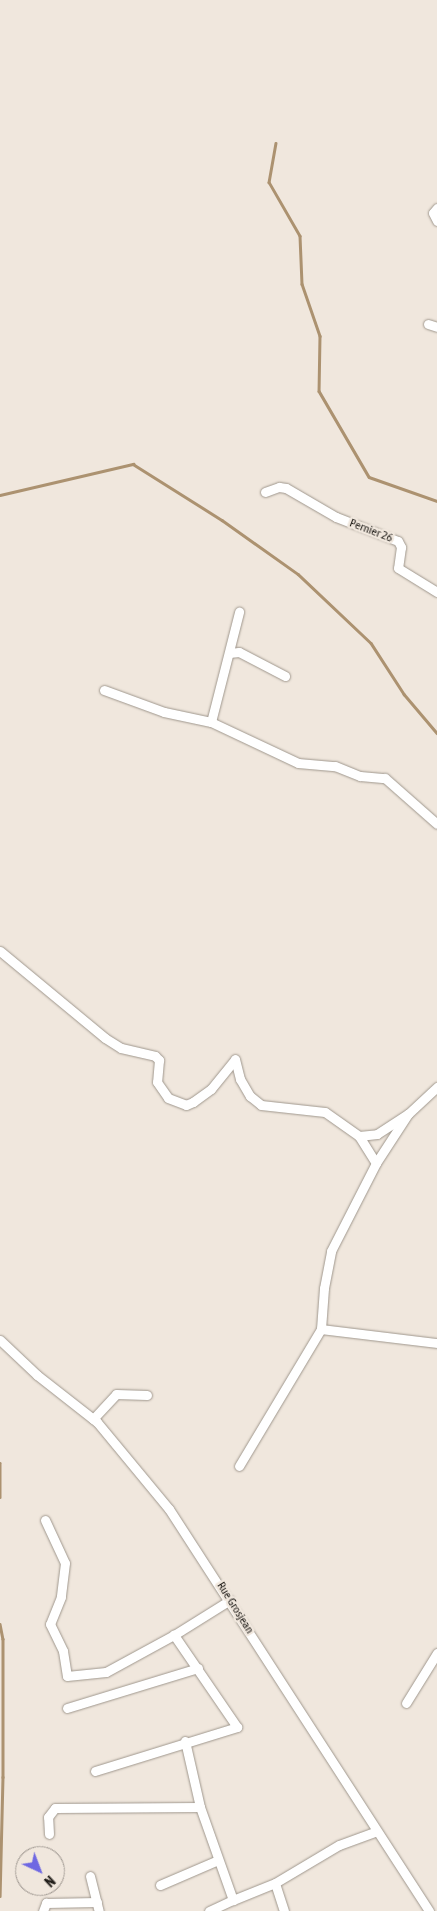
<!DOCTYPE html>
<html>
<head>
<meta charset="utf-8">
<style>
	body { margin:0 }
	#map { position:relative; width:437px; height:1911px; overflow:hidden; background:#f0e7dd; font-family:"Asap Condensed",sans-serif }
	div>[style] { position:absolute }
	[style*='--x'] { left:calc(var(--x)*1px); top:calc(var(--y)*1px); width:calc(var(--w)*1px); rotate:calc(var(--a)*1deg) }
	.stream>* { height:2.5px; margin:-1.25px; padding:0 1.25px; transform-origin:1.25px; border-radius:1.25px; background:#ac9270 }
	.roads { filter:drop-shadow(0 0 1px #9f978d) drop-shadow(0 0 1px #9f978d) }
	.minor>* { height:9px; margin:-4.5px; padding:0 4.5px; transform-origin:4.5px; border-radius:4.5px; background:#fff }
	span { translate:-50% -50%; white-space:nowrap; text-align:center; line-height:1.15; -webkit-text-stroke:5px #f0e7dd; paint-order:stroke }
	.street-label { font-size:12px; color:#201d19 }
	.north { position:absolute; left:15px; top:1846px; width:50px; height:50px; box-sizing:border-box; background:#f0e7dd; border:1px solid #9d968f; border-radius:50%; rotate:137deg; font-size:14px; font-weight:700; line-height:20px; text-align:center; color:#201d19 }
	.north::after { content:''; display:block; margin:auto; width:18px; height:22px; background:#6f68e2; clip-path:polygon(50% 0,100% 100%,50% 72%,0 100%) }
</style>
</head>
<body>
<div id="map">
	<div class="stream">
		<div style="--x:276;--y:143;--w:40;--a:100"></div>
		<div style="--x:269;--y:182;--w:62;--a:60.1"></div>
		<div style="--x:300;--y:236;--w:48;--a:87.6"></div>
		<div style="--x:302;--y:284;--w:55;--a:70.9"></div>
		<div style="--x:320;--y:336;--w:55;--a:91"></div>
		<div style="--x:319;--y:391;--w:99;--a:59.8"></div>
		<div style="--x:369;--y:477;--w:72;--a:19.4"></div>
		<div style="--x:0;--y:495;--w:137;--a:-13.1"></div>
		<div style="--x:133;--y:464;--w:105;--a:32.2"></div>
		<div style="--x:222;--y:520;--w:93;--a:35.4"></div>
		<div style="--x:298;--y:574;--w:100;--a:43.4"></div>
		<div style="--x:371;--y:643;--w:61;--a:57.1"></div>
		<div style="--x:404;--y:694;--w:51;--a:49.8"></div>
		<div style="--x:0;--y:1463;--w:34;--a:90"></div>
		<div style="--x:0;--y:1624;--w:15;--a:79"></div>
		<div style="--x:3;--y:1639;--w:138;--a:90"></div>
		<div style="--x:3;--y:1777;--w:119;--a:91.4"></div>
	</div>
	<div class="roads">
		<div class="minor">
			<div style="--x:437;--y:208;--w:6;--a:129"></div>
			<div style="--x:433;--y:213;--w:9;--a:63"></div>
			<div style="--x:428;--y:324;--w:9;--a:18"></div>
			<div style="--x:265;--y:492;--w:15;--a:-20"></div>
			<div style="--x:279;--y:487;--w:7;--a:8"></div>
			<div style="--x:286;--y:488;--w:58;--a:30.1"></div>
			<div style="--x:336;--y:517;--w:66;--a:21.2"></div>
			<div style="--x:398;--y:541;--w:7;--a:63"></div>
			<div style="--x:401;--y:547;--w:21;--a:98"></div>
			<div style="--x:398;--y:568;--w:46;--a:31.6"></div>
			<div style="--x:229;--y:653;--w:10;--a:-6"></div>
			<div style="--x:239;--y:652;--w:52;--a:27.6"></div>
			<div style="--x:104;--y:690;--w:64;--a:20.1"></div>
			<div style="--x:164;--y:712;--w:48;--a:12"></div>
			<div style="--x:211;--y:722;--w:96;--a:25.2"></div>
			<div style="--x:298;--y:763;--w:37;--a:5"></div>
			<div style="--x:335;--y:766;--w:27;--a:22"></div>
			<div style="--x:360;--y:776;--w:25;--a:5"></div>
			<div style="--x:385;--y:778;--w:69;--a:41.5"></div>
			<div style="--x:211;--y:722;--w:114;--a:-75.7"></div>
			<div style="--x:0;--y:951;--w:136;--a:39.6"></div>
			<div style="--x:105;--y:1038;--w:19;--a:32"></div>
			<div style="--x:121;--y:1048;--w:35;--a:13"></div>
			<div style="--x:155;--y:1056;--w:6;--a:45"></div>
			<div style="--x:159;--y:1060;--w:22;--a:95"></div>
			<div style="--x:157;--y:1082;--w:19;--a:55"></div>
			<div style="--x:168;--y:1098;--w:19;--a:21"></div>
			<div style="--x:186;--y:1105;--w:8;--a:-23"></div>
			<div style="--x:193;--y:1102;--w:22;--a:-36"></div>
			<div style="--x:211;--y:1089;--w:38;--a:-51"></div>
			<div style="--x:235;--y:1059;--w:21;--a:76"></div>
			<div style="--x:240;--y:1079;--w:20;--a:60"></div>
			<div style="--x:250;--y:1096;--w:14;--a:39"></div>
			<div style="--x:261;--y:1105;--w:64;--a:6.2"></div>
			<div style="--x:325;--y:1112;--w:42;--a:35.2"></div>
			<div style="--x:359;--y:1136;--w:32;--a:58"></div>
			<div style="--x:359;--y:1136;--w:18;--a:-6"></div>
			<div style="--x:377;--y:1134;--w:37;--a:-33"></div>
			<div style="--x:408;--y:1114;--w:40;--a:-43"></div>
			<div style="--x:321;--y:1329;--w:117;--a:6.9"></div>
			<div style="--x:0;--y:1340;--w:51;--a:43.4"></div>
			<div style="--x:37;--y:1375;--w:76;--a:38.1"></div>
			<div style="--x:97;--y:1422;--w:113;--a:50.4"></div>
			<div style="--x:169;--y:1509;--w:479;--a:57.1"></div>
			<div style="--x:93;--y:1419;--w:34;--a:-47"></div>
			<div style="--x:116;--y:1394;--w:31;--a:2"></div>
			<div style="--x:239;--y:1466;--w:160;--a:-59.1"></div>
			<div style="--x:321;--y:1329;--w:41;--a:-85.8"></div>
			<div style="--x:324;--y:1288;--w:38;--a:-79"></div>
			<div style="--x:331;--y:1251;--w:99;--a:-62.9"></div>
			<div style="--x:376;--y:1163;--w:59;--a:-56.9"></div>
			<div style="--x:45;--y:1520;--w:47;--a:65.1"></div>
			<div style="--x:65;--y:1563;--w:34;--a:97"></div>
			<div style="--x:61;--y:1597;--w:29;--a:112"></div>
			<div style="--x:50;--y:1624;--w:30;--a:64"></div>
			<div style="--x:63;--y:1651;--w:25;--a:81"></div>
			<div style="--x:67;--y:1676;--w:39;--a:-6"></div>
			<div style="--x:106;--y:1672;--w:77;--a:-28.6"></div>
			<div style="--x:406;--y:1703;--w:59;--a:-58.2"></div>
			<div style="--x:67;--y:1708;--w:137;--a:-17"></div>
			<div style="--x:185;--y:1741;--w:68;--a:77.2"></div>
			<div style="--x:200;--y:1807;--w:99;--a:70.5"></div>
			<div style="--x:233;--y:1900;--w:45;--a:-22"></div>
			<div style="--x:95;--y:1771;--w:149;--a:-17.2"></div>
			<div style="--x:237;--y:1727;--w:112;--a:-124.4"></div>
			<div style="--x:174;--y:1635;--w:66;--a:-32"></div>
			<div style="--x:49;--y:1834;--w:17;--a:-93"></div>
			<div style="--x:48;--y:1817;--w:11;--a:-52"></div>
			<div style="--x:55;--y:1808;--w:145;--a:-0.4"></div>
			<div style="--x:90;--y:1876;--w:36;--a:76"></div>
			<div style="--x:160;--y:1885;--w:63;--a:-23.3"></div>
			<div style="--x:43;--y:1911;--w:9;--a:-69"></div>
			<div style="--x:46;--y:1903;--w:51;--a:-1.1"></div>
			<div style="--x:209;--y:1911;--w:26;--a:-25"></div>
			<div style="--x:284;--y:1911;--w:29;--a:-108"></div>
			<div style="--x:275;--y:1883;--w:74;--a:-30.7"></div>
			<div style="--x:339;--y:1845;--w:40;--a:-20.2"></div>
		</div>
	</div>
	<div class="street-label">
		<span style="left:371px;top:531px;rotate:21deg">Pernier 26</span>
		<span style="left:235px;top:1608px;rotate:58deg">Rue Grosjean</span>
	</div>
	<div class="north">N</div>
</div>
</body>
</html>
